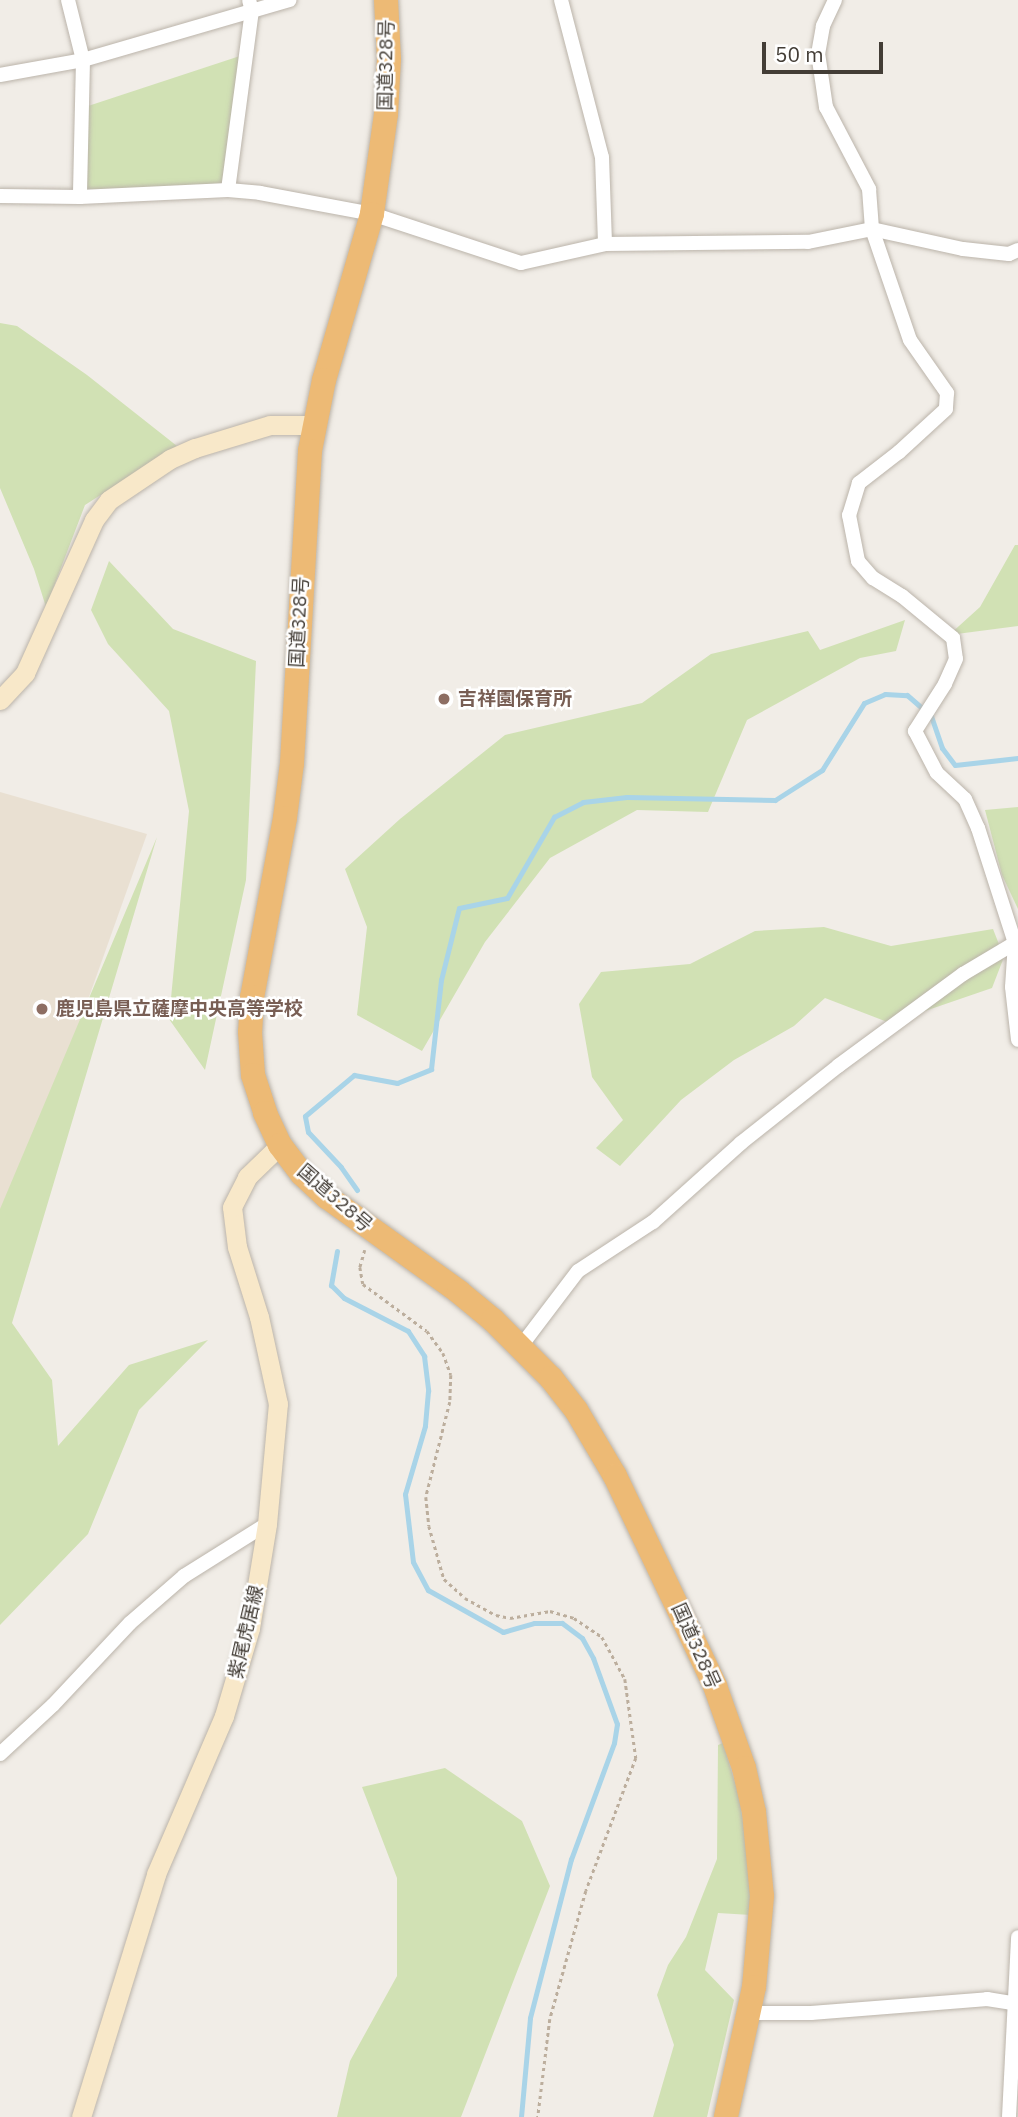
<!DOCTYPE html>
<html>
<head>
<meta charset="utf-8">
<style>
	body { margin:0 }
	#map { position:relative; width:1018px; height:2117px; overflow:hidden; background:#f1ede7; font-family:"IBM Plex Sans","Noto Sans JP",sans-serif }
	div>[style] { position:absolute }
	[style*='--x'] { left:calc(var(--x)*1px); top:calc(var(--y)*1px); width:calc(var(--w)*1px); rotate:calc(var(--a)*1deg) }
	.education>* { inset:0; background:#e9e0d2 }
	.green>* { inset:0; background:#d1e1b4 }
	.stream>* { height:5px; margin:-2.5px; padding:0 2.5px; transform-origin:2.5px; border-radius:2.5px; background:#a9d4e8 }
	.path>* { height:2.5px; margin-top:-1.25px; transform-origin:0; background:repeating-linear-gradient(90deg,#bcae9d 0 3.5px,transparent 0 7px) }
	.roads { filter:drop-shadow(0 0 2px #bbb4aa) drop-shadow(0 0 2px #bbb4aa) }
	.street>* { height:14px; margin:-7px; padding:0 7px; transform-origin:7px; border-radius:7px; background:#fff }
	.secondary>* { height:19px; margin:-9.5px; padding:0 9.5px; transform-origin:9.5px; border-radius:9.5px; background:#f8e8c9 }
	.highway>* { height:24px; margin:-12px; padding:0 12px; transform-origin:12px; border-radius:12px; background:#edba75 }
	.dots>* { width:19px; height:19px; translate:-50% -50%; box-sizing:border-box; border:4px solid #fff; border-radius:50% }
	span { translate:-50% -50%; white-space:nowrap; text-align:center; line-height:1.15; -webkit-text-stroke:5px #fff; paint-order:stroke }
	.street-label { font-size:19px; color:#433d36 }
	.education-label { font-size:19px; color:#785e54; font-weight:700 }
	.left { translate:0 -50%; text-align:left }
	.scale { position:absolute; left:762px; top:42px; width:121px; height:32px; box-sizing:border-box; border:4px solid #433d36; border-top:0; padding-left:9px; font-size:21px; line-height:24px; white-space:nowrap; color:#433d36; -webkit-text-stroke:5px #fff; paint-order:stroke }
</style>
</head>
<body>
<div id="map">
	<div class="education">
		<div style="clip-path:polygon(0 792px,147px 834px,22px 1185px,0 1236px)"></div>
	</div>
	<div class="green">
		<div style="clip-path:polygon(246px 54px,228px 190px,80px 197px,82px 108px)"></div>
		<div style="clip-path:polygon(0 323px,17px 326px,87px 375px,177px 446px,85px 505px,46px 607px,34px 569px,0 488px)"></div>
		<div style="clip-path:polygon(1015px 545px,1018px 545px,1018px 626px,949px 635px,980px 607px)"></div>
		<div style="clip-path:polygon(109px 561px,173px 629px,256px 661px,246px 880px,205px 1070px,169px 1019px,189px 811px,169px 711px,108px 644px,91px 610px)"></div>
		<div style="clip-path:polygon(905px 620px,896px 651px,860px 658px,747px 720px,708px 812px,637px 810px,550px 858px,485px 942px,422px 1051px,357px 1015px,367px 927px,345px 869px,400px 819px,505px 735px,642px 703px,711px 654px,808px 631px,820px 650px)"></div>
		<div style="clip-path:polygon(1018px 807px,1018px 909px,1002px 875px,985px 810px)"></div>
		<div style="clip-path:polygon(157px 837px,12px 1323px,52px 1380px,58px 1446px,129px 1365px,208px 1340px,139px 1410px,88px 1534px,0 1625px,0 1209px)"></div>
		<div style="clip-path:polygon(824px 927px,891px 946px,993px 929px,1004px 957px,992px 988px,890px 1023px,825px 998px,794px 1026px,734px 1060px,681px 1100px,620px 1166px,596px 1148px,623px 1120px,592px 1077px,579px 1004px,601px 972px,690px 964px,755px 931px)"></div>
		<div style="clip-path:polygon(723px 1743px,739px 1796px,750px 1869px,751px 1915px,718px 1913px,705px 1970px,734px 2000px,707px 2117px,653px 2117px,674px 2045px,657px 1995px,668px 1965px,686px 1937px,717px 1859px,718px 1745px)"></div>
		<div style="clip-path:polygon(445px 1768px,522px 1821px,550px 1886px,461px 2117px,337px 2117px,350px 2061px,397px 1976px,397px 1878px,362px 1787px)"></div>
	</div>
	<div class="stream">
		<div style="--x:357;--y:1190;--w:28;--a:-125"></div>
		<div style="--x:341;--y:1167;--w:48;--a:-133.3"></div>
		<div style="--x:308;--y:1132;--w:16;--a:-101"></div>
		<div style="--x:305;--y:1116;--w:64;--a:-39.9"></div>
		<div style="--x:354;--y:1075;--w:44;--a:10.5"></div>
		<div style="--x:397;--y:1083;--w:37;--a:-22"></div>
		<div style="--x:431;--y:1069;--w:90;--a:-83.6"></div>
		<div style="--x:441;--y:980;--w:74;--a:-76"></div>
		<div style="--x:459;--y:908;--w:49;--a:-11.8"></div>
		<div style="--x:507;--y:898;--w:94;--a:-59.9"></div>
		<div style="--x:554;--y:817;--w:33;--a:-27"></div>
		<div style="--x:583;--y:802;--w:44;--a:-6.5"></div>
		<div style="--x:627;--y:797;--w:148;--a:1.2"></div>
		<div style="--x:775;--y:800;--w:56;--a:-32.6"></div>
		<div style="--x:822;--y:770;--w:79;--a:-57.9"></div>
		<div style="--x:864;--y:703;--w:23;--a:-23"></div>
		<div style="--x:885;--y:694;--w:22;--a:3"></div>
		<div style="--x:907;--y:695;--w:32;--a:41"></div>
		<div style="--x:931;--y:716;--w:34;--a:71"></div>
		<div style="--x:942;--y:748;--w:21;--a:53"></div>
		<div style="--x:955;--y:765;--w:63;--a:-6.3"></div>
		<div style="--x:337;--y:1251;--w:35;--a:100"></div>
		<div style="--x:331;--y:1285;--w:18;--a:45"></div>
		<div style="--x:344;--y:1298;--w:72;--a:27.3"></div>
		<div style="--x:408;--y:1331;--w:30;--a:57"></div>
		<div style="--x:424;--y:1356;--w:35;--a:83"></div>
		<div style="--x:428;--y:1391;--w:35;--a:95"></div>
		<div style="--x:425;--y:1426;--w:71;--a:106.4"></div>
		<div style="--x:405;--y:1494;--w:68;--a:83.3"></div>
		<div style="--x:413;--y:1562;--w:32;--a:62"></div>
		<div style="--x:428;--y:1590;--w:86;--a:29.2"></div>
		<div style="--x:503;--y:1632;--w:32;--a:-16"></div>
		<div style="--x:534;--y:1623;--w:28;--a:0"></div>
		<div style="--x:562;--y:1623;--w:25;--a:37"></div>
		<div style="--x:582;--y:1638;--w:23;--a:61"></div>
		<div style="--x:593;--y:1658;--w:70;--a:70"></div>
		<div style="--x:617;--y:1724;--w:19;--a:99"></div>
		<div style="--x:614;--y:1743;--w:124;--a:110.3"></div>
		<div style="--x:571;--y:1859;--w:164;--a:104.5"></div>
		<div style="--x:530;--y:2018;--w:99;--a:95.2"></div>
	</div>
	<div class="path">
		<div style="--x:365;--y:1250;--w:18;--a:106"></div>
		<div style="--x:360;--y:1267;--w:17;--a:80"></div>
		<div style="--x:363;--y:1284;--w:79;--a:36.3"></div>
		<div style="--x:427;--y:1331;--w:27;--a:54"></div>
		<div style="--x:443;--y:1353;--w:23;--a:70"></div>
		<div style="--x:451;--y:1375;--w:27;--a:92"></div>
		<div style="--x:450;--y:1402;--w:98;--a:104.2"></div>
		<div style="--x:426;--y:1497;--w:29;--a:84"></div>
		<div style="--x:429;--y:1526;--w:55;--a:74.2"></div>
		<div style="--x:444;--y:1579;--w:28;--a:42"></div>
		<div style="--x:465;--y:1598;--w:35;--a:29"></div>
		<div style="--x:496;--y:1615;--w:14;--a:12"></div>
		<div style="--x:510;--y:1618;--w:41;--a:-9.9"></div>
		<div style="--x:550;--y:1611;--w:25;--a:16"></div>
		<div style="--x:574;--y:1618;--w:34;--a:34"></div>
		<div style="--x:602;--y:1637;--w:48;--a:61.3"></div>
		<div style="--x:625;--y:1679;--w:80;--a:82.1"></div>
		<div style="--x:636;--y:1758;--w:142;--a:110.6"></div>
		<div style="--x:586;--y:1891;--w:133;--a:105.7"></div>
		<div style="--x:550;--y:2019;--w:99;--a:97"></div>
	</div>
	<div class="roads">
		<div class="street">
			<div style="--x:68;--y:0;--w:62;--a:76"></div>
			<div style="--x:83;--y:60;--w:137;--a:91.3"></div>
			<div style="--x:561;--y:0;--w:162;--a:75.4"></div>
			<div style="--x:602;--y:157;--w:87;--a:88"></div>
			<div style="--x:835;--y:0;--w:29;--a:115"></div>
			<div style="--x:823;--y:26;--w:27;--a:100"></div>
			<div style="--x:818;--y:53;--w:55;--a:81.6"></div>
			<div style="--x:826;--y:107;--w:93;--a:62.3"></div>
			<div style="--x:869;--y:189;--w:40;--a:85.7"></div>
			<div style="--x:872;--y:229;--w:117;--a:71.1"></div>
			<div style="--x:910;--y:340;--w:65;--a:55.1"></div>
			<div style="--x:947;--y:393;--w:16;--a:94"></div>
			<div style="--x:946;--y:409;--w:64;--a:137.5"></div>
			<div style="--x:899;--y:452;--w:51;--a:142.2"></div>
			<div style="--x:859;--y:483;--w:34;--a:107"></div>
			<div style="--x:849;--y:515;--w:47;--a:78.9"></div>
			<div style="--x:858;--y:561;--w:23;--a:49"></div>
			<div style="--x:873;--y:578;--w:34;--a:32"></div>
			<div style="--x:902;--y:596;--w:66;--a:39.5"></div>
			<div style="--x:953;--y:638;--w:21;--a:82"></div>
			<div style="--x:956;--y:659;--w:27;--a:114"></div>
			<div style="--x:945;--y:684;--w:56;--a:122.6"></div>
			<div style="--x:915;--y:731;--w:47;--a:62.4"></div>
			<div style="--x:937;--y:773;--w:38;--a:43"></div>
			<div style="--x:965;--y:799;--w:32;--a:66"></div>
			<div style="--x:978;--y:828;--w:121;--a:72.2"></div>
			<div style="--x:1015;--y:943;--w:44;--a:93.9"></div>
			<div style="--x:1012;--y:987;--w:53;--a:83.5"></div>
			<div style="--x:0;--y:75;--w:84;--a:-10.2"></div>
			<div style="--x:83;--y:60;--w:215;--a:-16.2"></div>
			<div style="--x:228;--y:190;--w:181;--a:-82.4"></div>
			<div style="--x:252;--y:11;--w:11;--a:-105"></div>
			<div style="--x:0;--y:196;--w:80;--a:0.7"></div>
			<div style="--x:80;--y:197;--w:148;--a:-2.7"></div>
			<div style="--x:228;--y:190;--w:32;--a:5"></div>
			<div style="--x:260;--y:193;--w:114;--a:10.6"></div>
			<div style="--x:372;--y:214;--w:157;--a:18.2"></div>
			<div style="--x:521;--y:263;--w:86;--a:-12.7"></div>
			<div style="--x:605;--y:244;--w:203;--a:-0.6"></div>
			<div style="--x:808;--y:242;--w:65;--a:-11.5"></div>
			<div style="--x:872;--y:229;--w:93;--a:12.4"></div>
			<div style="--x:963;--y:249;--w:46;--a:6.2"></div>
			<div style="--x:1009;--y:254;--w:10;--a:-24"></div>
			<div style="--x:521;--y:1346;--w:94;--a:-52.8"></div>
			<div style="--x:578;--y:1271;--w:90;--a:-33.2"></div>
			<div style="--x:653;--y:1222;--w:118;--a:-41.9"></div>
			<div style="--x:741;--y:1143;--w:124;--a:-38.4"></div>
			<div style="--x:838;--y:1066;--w:155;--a:-36.4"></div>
			<div style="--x:963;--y:974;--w:61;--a:-30.8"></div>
			<div style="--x:0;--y:1754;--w:72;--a:-42.8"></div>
			<div style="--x:53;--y:1705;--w:112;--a:-46.8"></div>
			<div style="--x:130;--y:1623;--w:72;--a:-41"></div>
			<div style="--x:184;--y:1576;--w:98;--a:-32.1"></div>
			<div style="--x:748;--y:2013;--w:63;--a:0"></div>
			<div style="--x:811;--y:2013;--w:177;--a:-4.5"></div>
			<div style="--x:987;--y:1999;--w:26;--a:9"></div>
			<div style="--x:1009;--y:2117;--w:180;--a:-87.1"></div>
		</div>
		<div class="secondary">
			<div style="--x:0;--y:700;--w:37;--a:-47"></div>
			<div style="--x:25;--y:673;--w:168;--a:-65.7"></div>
			<div style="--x:94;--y:520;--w:25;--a:-53"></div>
			<div style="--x:109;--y:500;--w:73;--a:-33.9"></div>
			<div style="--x:170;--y:459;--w:27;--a:-24"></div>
			<div style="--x:195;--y:448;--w:78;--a:-17"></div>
			<div style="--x:270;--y:425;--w:43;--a:0"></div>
			<div style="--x:81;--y:2117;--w:254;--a:-72.8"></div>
			<div style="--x:156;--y:1874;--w:172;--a:-66.7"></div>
			<div style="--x:224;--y:1716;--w:92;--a:-73.5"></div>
			<div style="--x:250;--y:1628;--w:105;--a:-80.7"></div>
			<div style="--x:267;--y:1524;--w:121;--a:-84.8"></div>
			<div style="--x:278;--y:1404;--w:89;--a:-102.3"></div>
			<div style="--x:259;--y:1317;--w:73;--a:-107.4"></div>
			<div style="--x:237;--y:1247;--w:40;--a:-97.1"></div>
			<div style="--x:232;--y:1207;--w:34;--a:-63"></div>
			<div style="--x:247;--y:1177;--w:46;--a:-44.1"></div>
		</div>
		<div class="highway">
			<div style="--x:386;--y:0;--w:59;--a:87.1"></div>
			<div style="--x:389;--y:59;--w:55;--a:93.1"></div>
			<div style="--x:386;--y:114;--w:101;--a:98"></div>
			<div style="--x:372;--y:214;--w:173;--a:106.1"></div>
			<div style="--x:324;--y:380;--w:72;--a:101.2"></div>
			<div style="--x:310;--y:451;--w:313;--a:93.3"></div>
			<div style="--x:292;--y:763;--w:55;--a:97.3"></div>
			<div style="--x:285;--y:818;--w:182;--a:100.4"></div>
			<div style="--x:252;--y:997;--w:35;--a:93"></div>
			<div style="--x:250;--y:1032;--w:43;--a:86"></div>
			<div style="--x:253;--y:1075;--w:40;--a:72"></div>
			<div style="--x:265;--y:1113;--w:35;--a:65"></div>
			<div style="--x:280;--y:1145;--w:36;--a:53"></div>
			<div style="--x:302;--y:1174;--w:34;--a:43"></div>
			<div style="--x:327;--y:1197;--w:163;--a:35.7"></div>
			<div style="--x:459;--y:1292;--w:44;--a:39.5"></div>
			<div style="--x:493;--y:1320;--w:82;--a:45"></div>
			<div style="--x:551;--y:1378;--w:41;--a:52"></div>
			<div style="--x:576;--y:1410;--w:77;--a:59.4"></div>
			<div style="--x:615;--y:1476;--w:233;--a:64.5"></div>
			<div style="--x:715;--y:1686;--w:87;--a:70.5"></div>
			<div style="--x:744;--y:1768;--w:45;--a:77.2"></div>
			<div style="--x:754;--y:1812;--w:84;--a:84.6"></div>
			<div style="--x:762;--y:1896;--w:91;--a:95"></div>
			<div style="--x:754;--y:1987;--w:133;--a:102.2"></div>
		</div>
	</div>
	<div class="dots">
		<div style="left:444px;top:699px;background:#8d6e63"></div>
		<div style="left:42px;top:1009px;background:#8d6e63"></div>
	</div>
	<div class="street-label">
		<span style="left:386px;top:65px;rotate:-89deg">国道328号</span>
		<span style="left:299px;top:622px;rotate:-87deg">国道328号</span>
		<span style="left:335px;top:1198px;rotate:41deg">国道328号</span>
		<span style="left:246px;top:1632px;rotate:-77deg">紫尾虎居線</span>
		<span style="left:696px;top:1646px;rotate:66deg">国道328号</span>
	</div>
	<div class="education-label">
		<span class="left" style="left:458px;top:699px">吉祥園保育所</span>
		<span class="left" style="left:56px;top:1009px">鹿児島県立薩摩中央高等学校</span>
	</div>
	<div class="scale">50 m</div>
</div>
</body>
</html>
